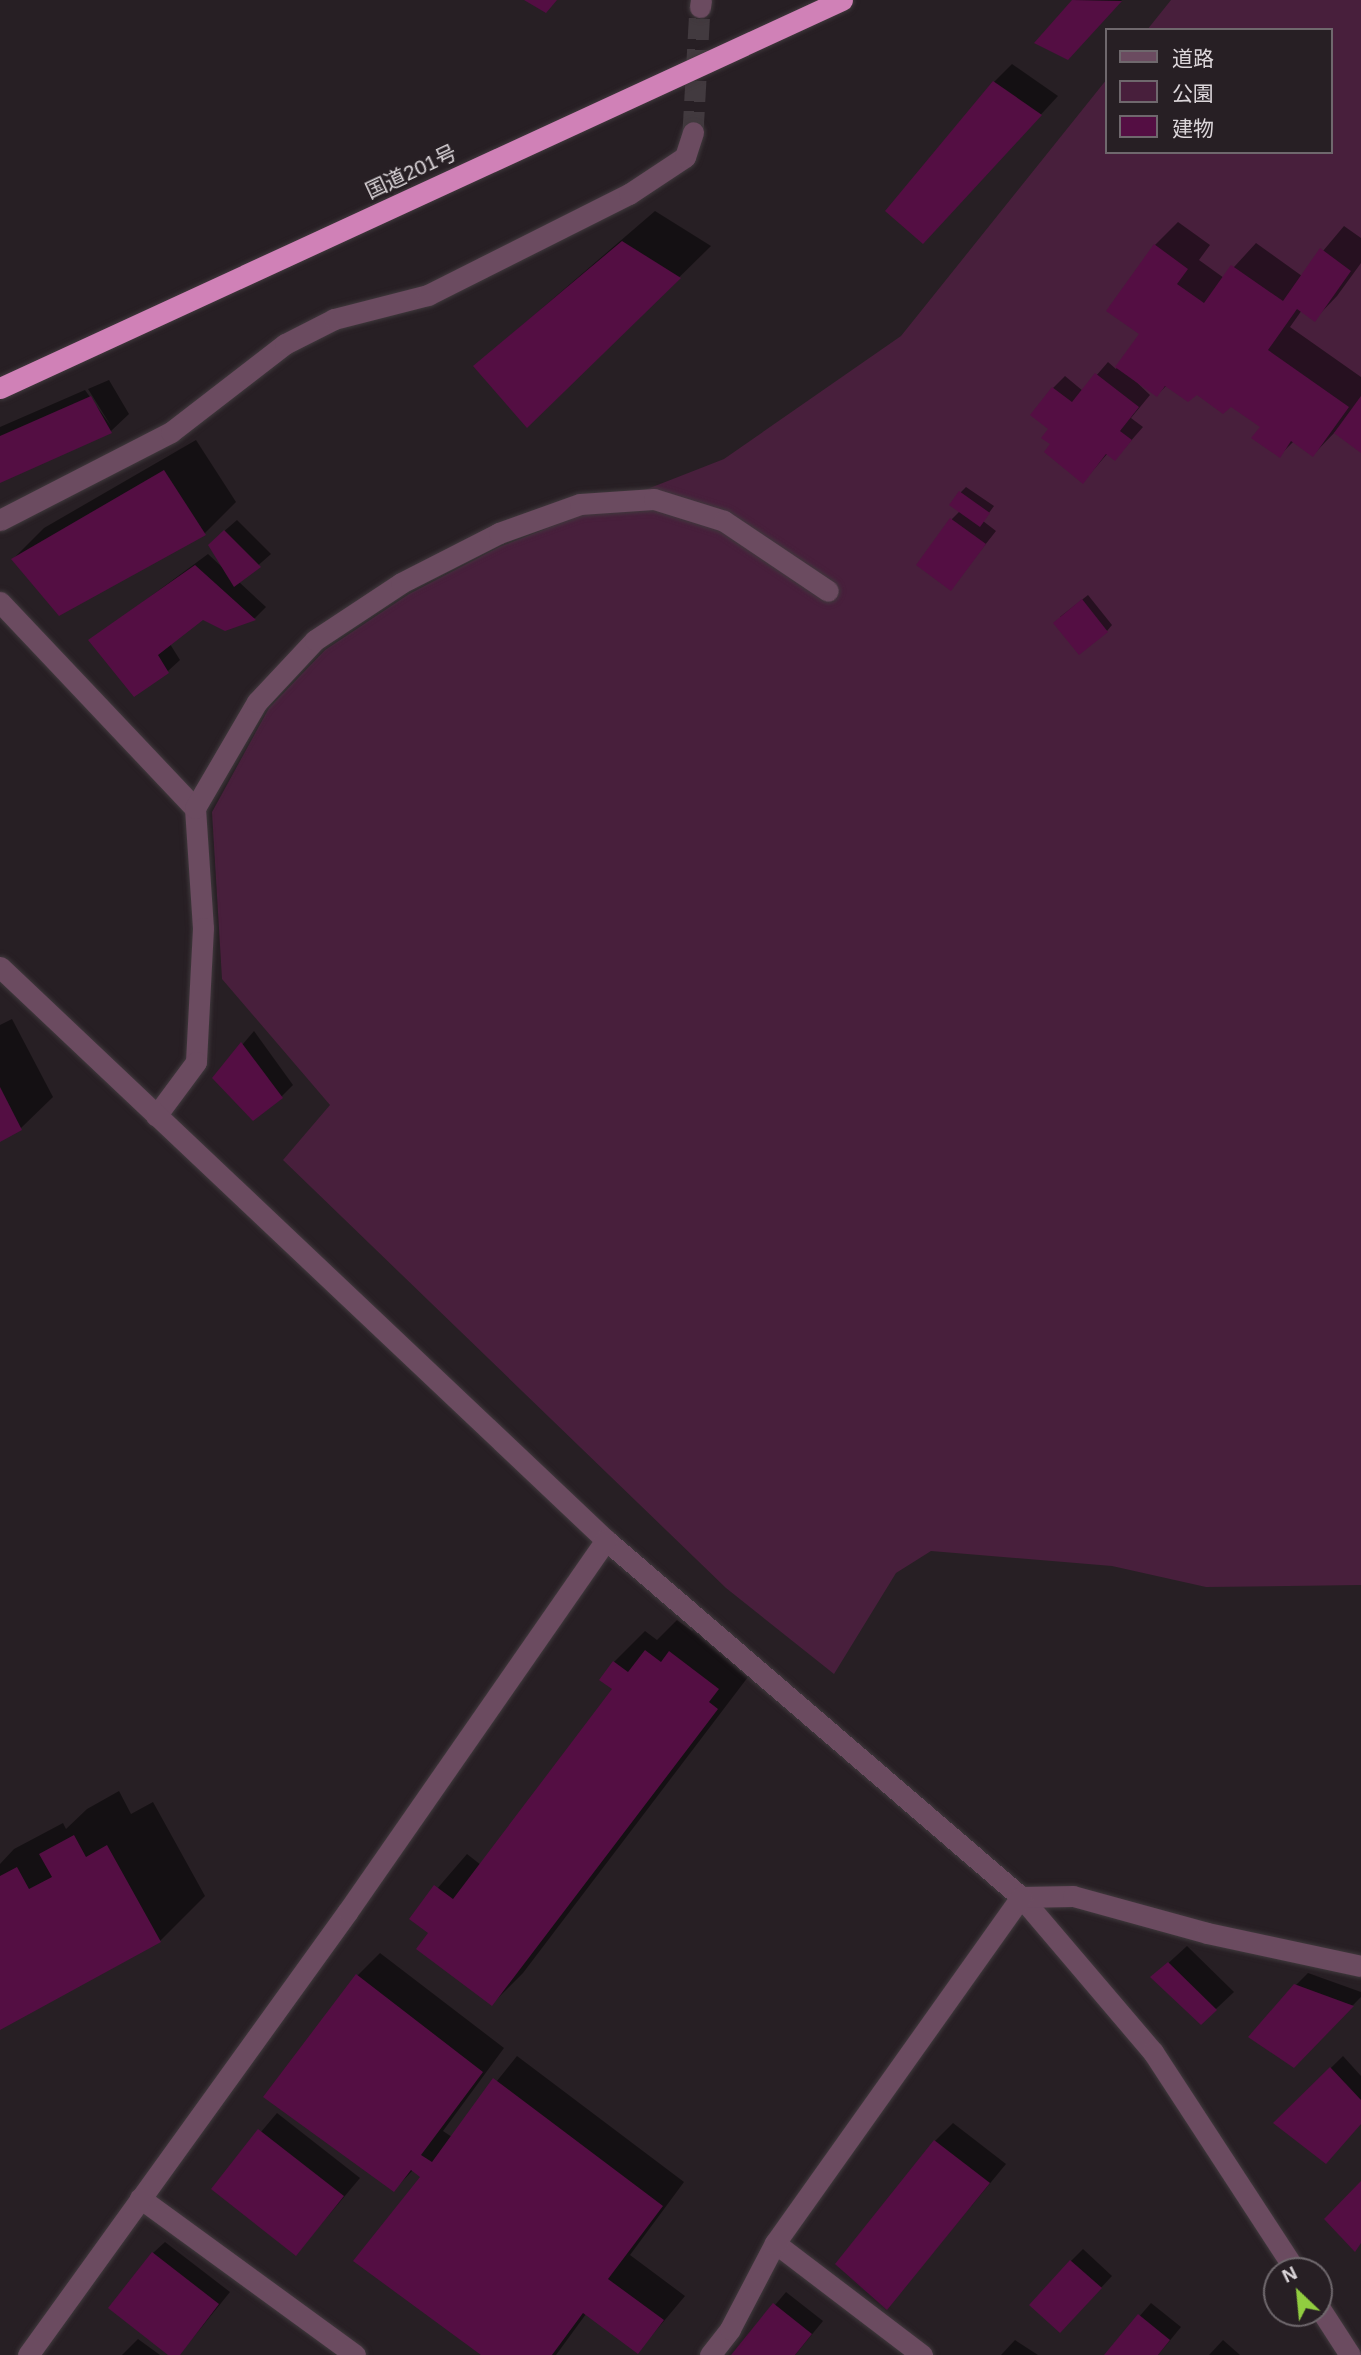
<!DOCTYPE html>
<html>
<head>
<meta charset="utf-8">
<style>
	body { margin:0 }
	#map { position:relative; width:1361px; height:2355px; overflow:hidden; background:#271f24; font-family:Arial,"Noto Sans JP",sans-serif }
	div>[style] { position:absolute }
	[style*='--x'] { left:calc(var(--x)*1px); top:calc(var(--y)*1px); width:calc(var(--w)*1px); rotate:calc(var(--a)*1deg) }
	.green>* { inset:0; background:#481f3c }
	.shadow>* { inset:0; background:#0007 }
	.building>* { inset:0; background:#540e43 }
	.minor-tunnel>* { height:21px; margin-top:-10.5px; transform-origin:0; background:repeating-linear-gradient(90deg,#423a3f 0 21px,transparent 0 31px) }
	.roads { filter:drop-shadow(0 0 2px #40393d) drop-shadow(0 0 2px #40393d) }
	.minor>* { height:21px; margin:-10.5px; padding:0 10.5px; transform-origin:10.5px; border-radius:10.5px; background:#6b4b60 }
	.highway>* { height:21px; margin:-10.5px; padding:0 10.5px; transform-origin:10.5px; border-radius:10.5px; background:#d081b7 }
	span { translate:-50% -50%; white-space:nowrap; text-align:center; line-height:1.15; -webkit-text-stroke:6px #271f24; paint-order:stroke }
	.street-label { font-size:21px; color:#dcd6da }
	.legend { position:absolute; left:1105px; top:28px; width:228px; height:126px; box-sizing:border-box; background:#271f24; border:2px solid #6f686d; margin:0; padding:9px 12px; list-style:none; font-size:21px; color:#dcd6da }
	.legend li { display:flex; align-items:center; gap:14px; height:35px }
	.legend b { width:35px; border:2px solid #6f686d }
	.north { position:absolute; left:1263px; top:2257px; width:70px; height:70px; box-sizing:border-box; background:#271f24; border:2px solid #6f686d; border-radius:50%; rotate:334deg; font-size:19px; font-weight:700; line-height:28px; text-align:center; color:#dcd6da }
	.north::after { content:''; display:block; margin:auto; width:24px; height:32px; background:#91cd40; clip-path:polygon(50% 0,100% 100%,50% 72%,0 100%) }
</style>
</head>
<body>
<div id="map">
	<div class="green">
		<div style="clip-path:polygon(1171px 0,1361px 0,1361px 1585px,1206px 1587px,1112px 1566px,931px 1551px,896px 1573px,834px 1674px,726px 1588px,283px 1160px,330px 1105px,222px 979px,212px 812px,269px 708px,325px 650px,409px 594px,499px 547px,724px 459px,901px 336px,1107px 79px,1107px 152px,1331px 152px,1331px 30px,1147px 30px)"></div>
	</div>
	<div class="shadow">
		<div style="clip-path:polygon(1075px 0,1122px 0,1079px 46px,1037px 42px)"></div>
		<div style="clip-path:polygon(1012px 64px,1058px 96px,941px 223px,994px 82px)"></div>
		<div style="clip-path:polygon(655px 211px,711px 246px,528px 426px,475px 366px)"></div>
		<div style="clip-path:polygon(1178px 222px,1210px 245px,1199px 260px,1224px 278px,1256px 243px,1302px 276px,1344px 226px,1361px 238px,1361px 263px,1337px 296px,1315px 319px,1302px 310px,1290px 327px,1361px 377px,1361px 451px,1335px 432px,1313px 455px,1294px 441px,1279px 456px,1262px 427px,1231px 405px,1167px 385px,1157px 395px,1127px 373px,1150px 395px,1131px 418px,1143px 427px,1115px 459px,1108px 453px,1083px 482px,1052px 444px,1053px 388px,1065px 376px,1083px 391px,1108px 362px,1116px 369px,1141px 334px,1155px 245px)"></div>
		<div style="clip-path:polygon(109px 380px,129px 414px,111px 431px,0 481px,0 427px,85px 390px,111px 426px,88px 389px)"></div>
		<div style="clip-path:polygon(196px 440px,236px 502px,205px 533px,13px 559px,44px 528px)"></div>
		<div style="clip-path:polygon(966px 487px,994px 506px,983px 521px,996px 531px,951px 588px,952px 519px,960px 511px,961px 492px)"></div>
		<div style="clip-path:polygon(237px 520px,271px 554px,239px 582px,266px 607px,255px 618px,225px 629px,203px 618px,170px 644px,180px 660px,168px 671px,90px 641px,208px 554px,223px 568px,222px 533px)"></div>
		<div style="clip-path:polygon(1088px 595px,1112px 625px,1107px 631px,1060px 617px)"></div>
		<div style="clip-path:polygon(12px 1019px,53px 1097px,21px 1128px,0 1140px,0 1025px)"></div>
		<div style="clip-path:polygon(254px 1031px,293px 1085px,281px 1097px,214px 1078px)"></div>
		<div style="clip-path:polygon(677px 1620px,692px 1631px,702px 1621px,749px 1657px,739px 1670px,748px 1677px,523px 1973px,492px 2004px,430px 1933px,411px 1919px,467px 1854px,481px 1865px,614px 1689px,614px 1662px,645px 1631px,657px 1640px)"></div>
		<div style="clip-path:polygon(119px 1791px,131px 1814px,153px 1802px,205px 1896px,160px 1941px,0 2028px,0 1864px,14px 1849px,63px 1823px,66px 1829px,87px 1809px)"></div>
		<div style="clip-path:polygon(1187px 1946px,1234px 1992px,1201px 2023px,1153px 1977px)"></div>
		<div style="clip-path:polygon(380px 1953px,504px 2048px,443px 2131px,452px 2137px,517px 2056px,684px 2182px,630px 2255px,685px 2296px,638px 2352px,586px 2314px,556px 2355px,484px 2355px,422px 2177px,413px 2170px,394px 2190px,357px 1976px)"></div>
		<div style="clip-path:polygon(1308px 1973px,1361px 1992px,1361px 1997px,1294px 2065px,1296px 1985px)"></div>
		<div style="clip-path:polygon(1343px 2056px,1361px 2076px,1361px 2124px,1275px 2123px)"></div>
		<div style="clip-path:polygon(277px 2113px,360px 2178px,296px 2254px,213px 2189px)"></div>
		<div style="clip-path:polygon(953px 2123px,1006px 2164px,887px 2308px,935px 2141px)"></div>
		<div style="clip-path:polygon(165px 2242px,230px 2292px,179px 2355px,171px 2355px,153px 2253px)"></div>
		<div style="clip-path:polygon(1083px 2249px,1112px 2276px,1072px 2319px,1071px 2261px)"></div>
		<div style="clip-path:polygon(786px 2292px,823px 2321px,795px 2355px,733px 2355px)"></div>
		<div style="clip-path:polygon(1151px 2303px,1181px 2327px,1158px 2355px,1106px 2355px)"></div>
		<div style="clip-path:polygon(138px 2339px,160px 2355px,122px 2355px)"></div>
		<div style="clip-path:polygon(1015px 2340px,1038px 2355px,1001px 2355px)"></div>
		<div style="clip-path:polygon(1223px 2340px,1240px 2355px,1209px 2355px)"></div>
	</div>
	<div class="building">
		<div style="clip-path:polygon(524px 0,557px 0,546px 13px)"></div>
		<div style="clip-path:polygon(1072px 0,1122px 1px,1068px 60px,1034px 43px)"></div>
		<div style="clip-path:polygon(993px 81px,1042px 115px,923px 244px,885px 211px)"></div>
		<div style="clip-path:polygon(622px 241px,681px 278px,527px 428px,473px 366px)"></div>
		<div style="clip-path:polygon(1154px 244px,1188px 269px,1177px 284px,1204px 303px,1231px 265px,1283px 301px,1320px 248px,1351px 271px,1315px 322px,1297px 309px,1268px 350px,1349px 407px,1313px 457px,1291px 441px,1280px 458px,1251px 438px,1260px 427px,1231px 407px,1223px 414px,1197px 395px,1188px 402px,1165px 386px,1157px 397px,1115px 367px,1139px 334px,1106px 311px)"></div>
		<div style="clip-path:polygon(1095px 373px,1139px 407px,1120px 431px,1132px 440px,1115px 461px,1106px 454px,1083px 484px,1044px 452px,1050px 444px,1041px 438px,1048px 429px,1030px 415px,1052px 387px,1072px 402px)"></div>
		<div style="clip-path:polygon(91px 396px,112px 433px,0 483px,0 436px)"></div>
		<div style="clip-path:polygon(1361px 396px,1361px 453px,1334px 433px)"></div>
		<div style="clip-path:polygon(164px 470px,206px 535px,59px 616px,11px 559px)"></div>
		<div style="clip-path:polygon(959px 491px,990px 513px,980px 527px,949px 505px)"></div>
		<div style="clip-path:polygon(950px 518px,986px 544px,951px 591px,916px 565px)"></div>
		<div style="clip-path:polygon(224px 530px,261px 567px,234px 587px,208px 545px)"></div>
		<div style="clip-path:polygon(195px 565px,256px 620px,225px 631px,203px 620px,158px 655px,169px 673px,134px 697px,88px 640px)"></div>
		<div style="clip-path:polygon(1082px 599px,1108px 632px,1079px 655px,1053px 623px)"></div>
		<div style="clip-path:polygon(241px 1042px,283px 1098px,253px 1121px,212px 1078px)"></div>
		<div style="clip-path:polygon(0 1087px,22px 1130px,0 1142px)"></div>
		<div style="clip-path:polygon(645px 1650px,661px 1662px,669px 1651px,719px 1689px,709px 1702px,718px 1709px,492px 2006px,416px 1949px,428px 1933px,409px 1919px,434px 1885px,453px 1899px,612px 1689px,599px 1680px,613px 1661px,628px 1672px)"></div>
		<div style="clip-path:polygon(74px 1835px,86px 1857px,107px 1845px,161px 1942px,0 2030px,0 1876px,17px 1867px,29px 1889px,52px 1877px,39px 1854px)"></div>
		<div style="clip-path:polygon(1168px 1962px,1217px 2010px,1201px 2025px,1150px 1977px)"></div>
		<div style="clip-path:polygon(356px 1974px,483px 2072px,421px 2155px,432px 2162px,493px 2078px,663px 2206px,608px 2279px,664px 2320px,638px 2354px,583px 2313px,552px 2355px,481px 2355px,353px 2261px,420px 2177px,411px 2170px,394px 2192px,263px 2097px)"></div>
		<div style="clip-path:polygon(1294px 1984px,1354px 2006px,1294px 2068px,1248px 2037px)"></div>
		<div style="clip-path:polygon(1330px 2067px,1361px 2100px,1361px 2124px,1326px 2164px,1273px 2123px)"></div>
		<div style="clip-path:polygon(258px 2129px,344px 2196px,296px 2256px,211px 2189px)"></div>
		<div style="clip-path:polygon(934px 2140px,990px 2183px,887px 2310px,835px 2264px)"></div>
		<div style="clip-path:polygon(1361px 2181px,1361px 2243px,1355px 2252px,1324px 2219px)"></div>
		<div style="clip-path:polygon(152px 2252px,219px 2304px,180px 2355px,168px 2355px,108px 2308px)"></div>
		<div style="clip-path:polygon(1070px 2260px,1102px 2288px,1060px 2333px,1029px 2305px)"></div>
		<div style="clip-path:polygon(773px 2303px,812px 2334px,795px 2355px,731px 2355px)"></div>
		<div style="clip-path:polygon(1138px 2314px,1170px 2340px,1158px 2355px,1104px 2355px)"></div>
	</div>
	<div class="minor-tunnel">
		<div style="--x:693;--y:132;--w:125;--a:-86.8"></div>
	</div>
	<div class="roads">
		<div class="minor">
			<div style="--x:700;--y:7;--w:7;--a:-82"></div>
			<div style="--x:0;--y:520;--w:192;--a:-27.2"></div>
			<div style="--x:171;--y:432;--w:144;--a:-37.7"></div>
			<div style="--x:285;--y:344;--w:55;--a:-27"></div>
			<div style="--x:334;--y:319;--w:97;--a:-14.3"></div>
			<div style="--x:428;--y:295;--w:225;--a:-26.7"></div>
			<div style="--x:629;--y:194;--w:67;--a:-33.5"></div>
			<div style="--x:685;--y:157;--w:26;--a:-72"></div>
			<div style="--x:0;--y:602;--w:284;--a:46.6"></div>
			<div style="--x:195;--y:808;--w:120;--a:86.2"></div>
			<div style="--x:203;--y:928;--w:134;--a:93"></div>
			<div style="--x:196;--y:1062;--w:67;--a:126.5"></div>
			<div style="--x:195;--y:808;--w:123;--a:-59.7"></div>
			<div style="--x:257;--y:702;--w:85;--a:-46.9"></div>
			<div style="--x:315;--y:640;--w:103;--a:-33.5"></div>
			<div style="--x:401;--y:583;--w:110;--a:-27"></div>
			<div style="--x:499;--y:533;--w:86;--a:-19.7"></div>
			<div style="--x:580;--y:504;--w:74;--a:-3.9"></div>
			<div style="--x:654;--y:499;--w:73;--a:17.4"></div>
			<div style="--x:724;--y:521;--w:125;--a:33.9"></div>
			<div style="--x:0;--y:967;--w:834;--a:43.4"></div>
			<div style="--x:606;--y:1540;--w:547;--a:40.7"></div>
			<div style="--x:1021;--y:1897;--w:204;--a:49.6"></div>
			<div style="--x:1153;--y:2052;--w:262;--a:56.9"></div>
			<div style="--x:1021;--y:1897;--w:52;--a:-1.1"></div>
			<div style="--x:1073;--y:1896;--w:139;--a:15.4"></div>
			<div style="--x:1207;--y:1933;--w:157;--a:12.1"></div>
			<div style="--x:140;--y:2198;--w:266;--a:36.1"></div>
			<div style="--x:775;--y:2243;--w:185;--a:37.3"></div>
			<div style="--x:1319;--y:2307;--w:57;--a:57.1"></div>
			<div style="--x:28;--y:2355;--w:547;--a:-54.22"></div>
			<div style="--x:348;--y:1911;--w:452;--a:-55.2"></div>
			<div style="--x:710;--y:2355;--w:33;--a:-52"></div>
			<div style="--x:730;--y:2329;--w:97;--a:-62.4"></div>
			<div style="--x:775;--y:2243;--w:425;--a:-54.6"></div>
		</div>
		<div class="highway">
			<div style="--x:0;--y:388;--w:927;--a:-24.74"></div>
		</div>
	</div>
	<div class="street-label">
		<span style="left:411px;top:172px;rotate:-25deg">国道201号</span>
	</div>
	<ul class="legend">
	<li><b style="height:9px;background:#6b4b60"></b>道路</li>
	<li><b style="height:19px;background:#481f3c"></b>公園</li>
	<li><b style="height:19px;background:#540e43"></b>建物</li>
	</ul>
	<div class="north">N</div>
</div>
</body>
</html>
